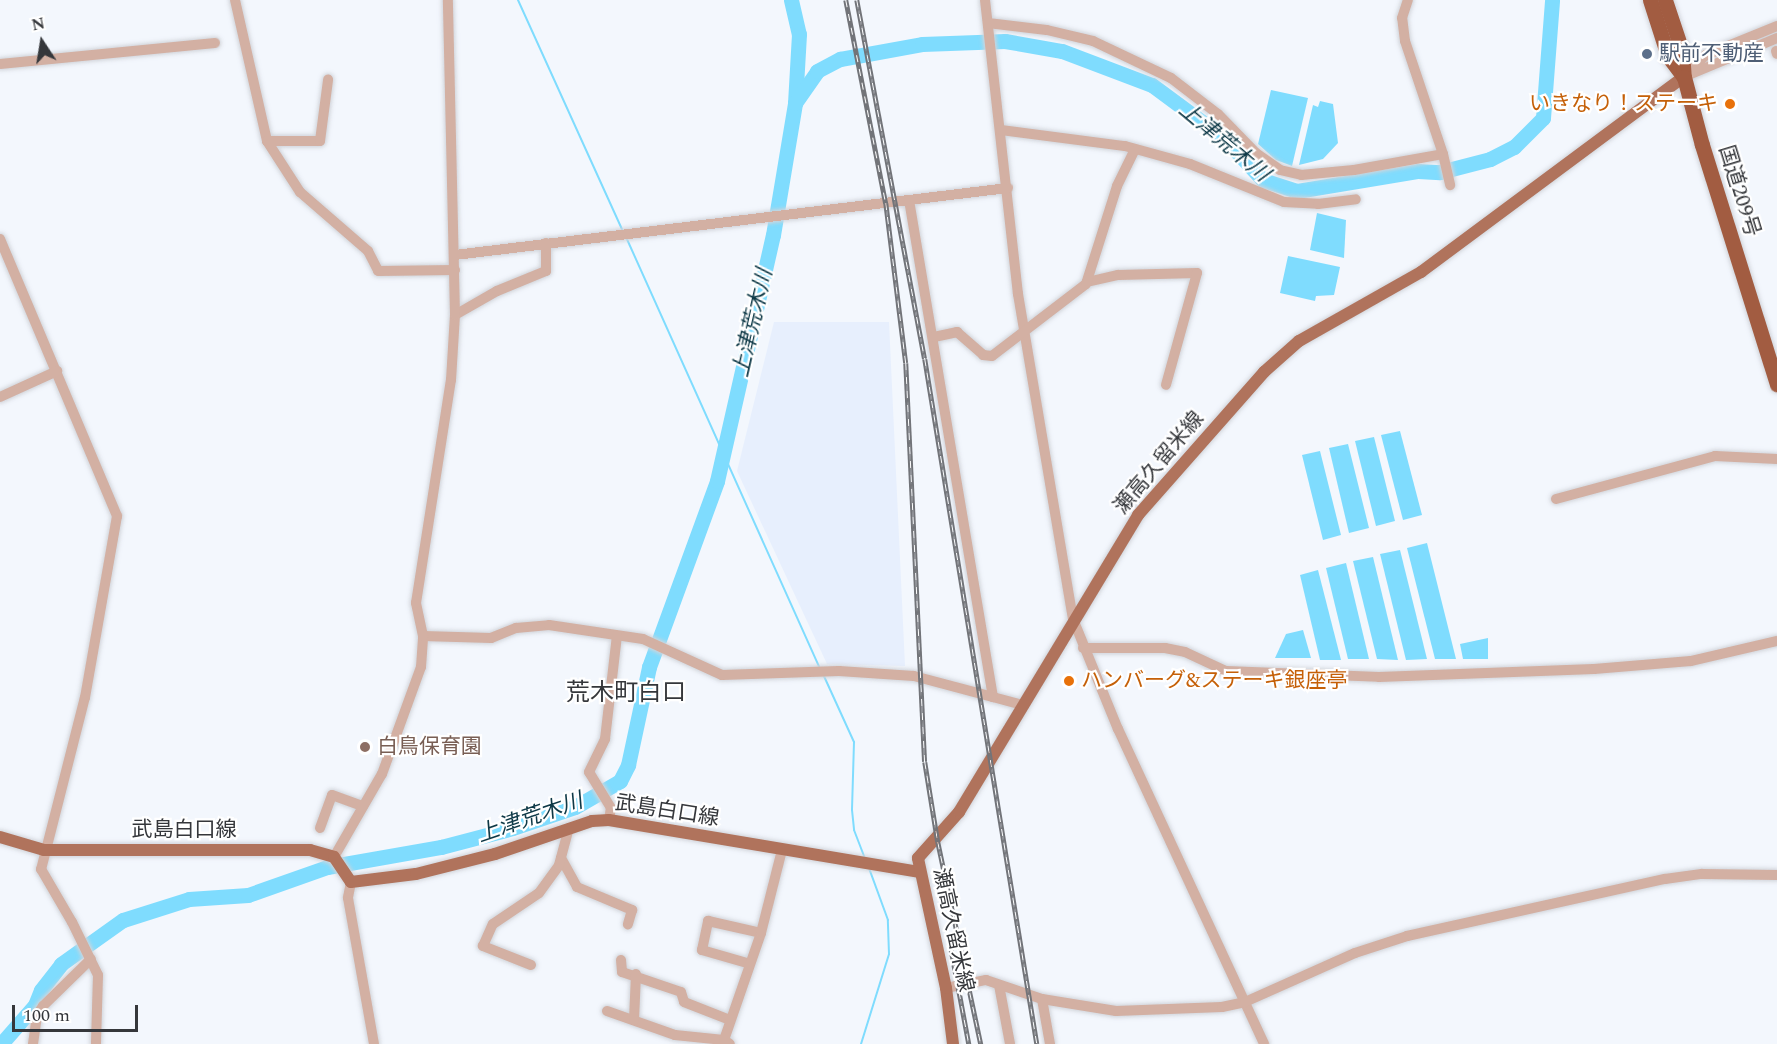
<!DOCTYPE html>
<html>
<head>
<meta charset="utf-8">
<style>
	body { margin:0 }
	#map { position:relative; width:1777px; height:1044px; overflow:hidden; background:#f3f7fd; font-family:Spectral,"Noto Sans JP",serif }
	div>[style] { position:absolute }
	[style*='--x'] { left:calc(var(--x)*1px); top:calc(var(--y)*1px); width:calc(var(--w)*1px); rotate:calc(var(--a)*1deg) }
	.built>* { inset:0; background:#e7effd }
	.water>* { inset:0; background:#7fdcfe }
	.stream>* { height:2px; margin:-1px; padding:0 1px; transform-origin:1px; border-radius:1px; background:#7fdcfe }
	.river>* { height:15px; margin:-7.5px; padding:0 7.5px; transform-origin:7.5px; border-radius:7.5px; background:#7fdcfe }
	.roads { filter:drop-shadow(0 0 2px #d1d4da) drop-shadow(0 0 2px #d1d4da) }
	.minor>* { height:10px; margin:-5px; padding:0 5px; transform-origin:5px; border-radius:5px; background:#d3b0a3 }
	.major>* { height:12px; margin:-6px; padding:0 6px; transform-origin:6px; border-radius:6px; background:#b0735c }
	.highway>* { height:15px; margin:-7.5px; padding:0 7.5px; transform-origin:7.5px; border-radius:7.5px; background:#a25c41 }
	.rail>* { height:4.5px; margin-top:-2.25px; transform-origin:0; background:repeating-linear-gradient(90deg,#fff 0 7px,#727479 0 14px); box-sizing:border-box; border-block:2px solid #727479 }
	.dots>* { width:16px; height:16px; translate:-50% -50%; box-sizing:border-box; border:3px solid #fff; border-radius:50% }
	span { translate:-50% -50%; white-space:nowrap; text-align:center; line-height:1.15; -webkit-text-stroke:4.5px #fff; paint-order:stroke }
	.service-label { font-size:21px; color:#4e5e75 }
	.left { translate:0 -50%; text-align:left }
	.food-label { font-size:21px; color:#c56008 }
	.right { translate:-100% -50%; text-align:right }
	.street-label { font-size:21px; color:#35373b }
	.education-label { font-size:21px; color:#785e54 }
	.water-label { font-size:22px; color:#0e3947; font-style:italic }
	.quarter-label { font-size:24px; color:#35373b }
	.north { position:absolute; left:12px; top:12px; width:60px; height:60px; -webkit-text-stroke:4px #fff; paint-order:stroke; rotate:348deg; font-size:16px; font-weight:700; line-height:24px; text-align:center; color:#35373b }
	.north::after { content:''; display:block; margin:auto; width:21px; height:27px; background:#35373b; clip-path:polygon(50% 0,100% 100%,50% 72%,0 100%) }
	.scale { position:absolute; left:12px; top:1005px; width:126px; height:27px; box-sizing:border-box; border:3px solid #35373b; border-top:0; padding-left:8px; font-size:18px; line-height:21px; white-space:nowrap; color:#35373b; -webkit-text-stroke:4px #fff; paint-order:stroke }
</style>
</head>
<body>
<div id="map">
	<div class="built">
		<div style="clip-path:polygon(774px 322px,889px 322px,905px 666px,827px 664px,737px 471px)"></div>
	</div>
	<div class="water">
		<div style="clip-path:polygon(1271px 90px,1308px 98px,1292px 166px,1276px 160px,1258px 144px)"></div>
		<div style="clip-path:polygon(1320px 101px,1333px 104px,1338px 143px,1323px 159px,1299px 165px,1313px 105px,1318px 107px)"></div>
		<div style="clip-path:polygon(1317px 213px,1346px 220px,1344px 258px,1310px 250px)"></div>
		<div style="clip-path:polygon(1288px 256px,1340px 267px,1334px 295px,1316px 296px,1315px 301px,1280px 293px)"></div>
		<div style="clip-path:polygon(1400px 431px,1422px 515px,1403px 520px,1381px 435px)"></div>
		<div style="clip-path:polygon(1374px 437px,1395px 521px,1376px 526px,1355px 441px)"></div>
		<div style="clip-path:polygon(1348px 444px,1369px 528px,1349px 533px,1329px 448px)"></div>
		<div style="clip-path:polygon(1320px 451px,1341px 535px,1323px 540px,1302px 455px)"></div>
		<div style="clip-path:polygon(1427px 543px,1456px 659px,1435px 659px,1407px 548px)"></div>
		<div style="clip-path:polygon(1400px 550px,1427px 659px,1406px 660px,1380px 554px)"></div>
		<div style="clip-path:polygon(1373px 557px,1398px 660px,1377px 659px,1353px 561px)"></div>
		<div style="clip-path:polygon(1346px 563px,1369px 659px,1348px 659px,1326px 568px)"></div>
		<div style="clip-path:polygon(1318px 570px,1341px 660px,1320px 660px,1300px 575px)"></div>
		<div style="clip-path:polygon(1303px 630px,1311px 658px,1275px 658px,1286px 634px)"></div>
		<div style="clip-path:polygon(1488px 638px,1488px 659px,1463px 659px,1460px 644px)"></div>
	</div>
	<div class="stream">
		<div style="--x:518;--y:0;--w:255;--a:65.6"></div>
		<div style="--x:626;--y:237;--w:474;--a:65.8"></div>
		<div style="--x:823;--y:674;--w:75;--a:65.5"></div>
		<div style="--x:854;--y:742;--w:68;--a:91.7"></div>
		<div style="--x:852;--y:810;--w:20;--a:84"></div>
		<div style="--x:854;--y:830;--w:30;--a:69"></div>
		<div style="--x:861;--y:1044;--w:94;--a:-72.7"></div>
		<div style="--x:889;--y:954;--w:34;--a:-92"></div>
		<div style="--x:888;--y:920;--w:55;--a:-110.1"></div>
	</div>
	<div class="river">
		<div style="--x:791;--y:0;--w:35;--a:77"></div>
		<div style="--x:799;--y:34;--w:69;--a:93.3"></div>
		<div style="--x:1;--y:1044;--w:52;--a:-48.9"></div>
		<div style="--x:35;--y:1005;--w:16;--a:-68"></div>
		<div style="--x:41;--y:990;--w:33;--a:-52"></div>
		<div style="--x:61;--y:964;--w:76;--a:-35.4"></div>
		<div style="--x:123;--y:920;--w:69;--a:-17.7"></div>
		<div style="--x:189;--y:899;--w:59;--a:-3.9"></div>
		<div style="--x:248;--y:895;--w:84;--a:-19.5"></div>
		<div style="--x:327;--y:867;--w:116;--a:-10"></div>
		<div style="--x:441;--y:847;--w:74;--a:-14.8"></div>
		<div style="--x:513;--y:828;--w:65;--a:-18.7"></div>
		<div style="--x:575;--y:807;--w:52;--a:-30"></div>
		<div style="--x:620;--y:781;--w:18;--a:-63"></div>
		<div style="--x:628;--y:765;--w:100;--a:-77.9"></div>
		<div style="--x:649;--y:667;--w:198;--a:-69.9"></div>
		<div style="--x:717;--y:481;--w:252;--a:-77.2"></div>
		<div style="--x:773;--y:235;--w:134;--a:-80.5"></div>
		<div style="--x:795;--y:103;--w:39;--a:-55"></div>
		<div style="--x:817;--y:71;--w:26;--a:-28"></div>
		<div style="--x:840;--y:59;--w:83;--a:-10.4"></div>
		<div style="--x:922;--y:44;--w:83;--a:-2.1"></div>
		<div style="--x:1005;--y:41;--w:58;--a:10"></div>
		<div style="--x:1062;--y:51;--w:96;--a:20.7"></div>
		<div style="--x:1152;--y:85;--w:91;--a:36.5"></div>
		<div style="--x:1225;--y:139;--w:56;--a:47.2"></div>
		<div style="--x:1263;--y:180;--w:36;--a:18"></div>
		<div style="--x:1297;--y:191;--w:123;--a:-9.4"></div>
		<div style="--x:1418;--y:171;--w:22;--a:3"></div>
		<div style="--x:1440;--y:172;--w:52;--a:-14.6"></div>
		<div style="--x:1490;--y:159;--w:27;--a:-27"></div>
		<div style="--x:1514;--y:147;--w:41;--a:-45"></div>
		<div style="--x:1543;--y:118;--w:118;--a:-85.6"></div>
	</div>
	<div class="roads">
		<div class="minor">
			<div style="--x:235;--y:0;--w:145;--a:77.2"></div>
			<div style="--x:267;--y:141;--w:61;--a:57.1"></div>
			<div style="--x:300;--y:192;--w:90;--a:40.9"></div>
			<div style="--x:368;--y:251;--w:22;--a:63"></div>
			<div style="--x:378;--y:271;--w:77;--a:-0.7"></div>
			<div style="--x:985;--y:0;--w:296;--a:83.6"></div>
			<div style="--x:1018;--y:294;--w:330;--a:80.4"></div>
			<div style="--x:1073;--y:619;--w:119;--a:67.8"></div>
			<div style="--x:1118;--y:729;--w:347;--a:65.1"></div>
			<div style="--x:988;--y:23;--w:59;--a:6.8"></div>
			<div style="--x:1047;--y:30;--w:47;--a:13.4"></div>
			<div style="--x:1093;--y:41;--w:86;--a:25.4"></div>
			<div style="--x:1171;--y:78;--w:59;--a:37.5"></div>
			<div style="--x:1218;--y:114;--w:54;--a:45.7"></div>
			<div style="--x:1256;--y:153;--w:29;--a:35"></div>
			<div style="--x:1280;--y:170;--w:22;--a:13"></div>
			<div style="--x:1301;--y:175;--w:53;--a:-5.4"></div>
			<div style="--x:1354;--y:170;--w:90;--a:-10.2"></div>
			<div style="--x:1443;--y:154;--w:119;--a:-108.6"></div>
			<div style="--x:1405;--y:41;--w:23;--a:-97"></div>
			<div style="--x:1402;--y:18;--w:19;--a:-72"></div>
			<div style="--x:1776;--y:51;--w:3;--a:72"></div>
			<div style="--x:0;--y:64;--w:216;--a:-5.6"></div>
			<div style="--x:1691;--y:74;--w:93;--a:-22.7"></div>
			<div style="--x:1684;--y:77;--w:31;--a:-45"></div>
			<div style="--x:1706;--y:55;--w:77;--a:-22.2"></div>
			<div style="--x:1001;--y:130;--w:125;--a:7.4"></div>
			<div style="--x:1125;--y:146;--w:67;--a:15.5"></div>
			<div style="--x:1190;--y:164;--w:101;--a:22"></div>
			<div style="--x:1284;--y:202;--w:34;--a:3"></div>
			<div style="--x:1318;--y:204;--w:38;--a:-7"></div>
			<div style="--x:267;--y:141;--w:53;--a:0"></div>
			<div style="--x:320;--y:141;--w:62;--a:-82.5"></div>
			<div style="--x:1443;--y:154;--w:32;--a:77"></div>
			<div style="--x:909;--y:200;--w:504;--a:80.41"></div>
			<div style="--x:993;--y:697;--w:31;--a:15"></div>
			<div style="--x:0;--y:239;--w:301;--a:67.1"></div>
			<div style="--x:117;--y:516;--w:184;--a:100"></div>
			<div style="--x:85;--y:697;--w:178;--a:104.3"></div>
			<div style="--x:41;--y:869;--w:61;--a:59.7"></div>
			<div style="--x:72;--y:922;--w:59;--a:63.9"></div>
			<div style="--x:98;--y:975;--w:69;--a:91.7"></div>
			<div style="--x:455;--y:255;--w:557;--a:-6.91"></div>
			<div style="--x:1087;--y:282;--w:32;--a:-13"></div>
			<div style="--x:1118;--y:275;--w:79;--a:-1.5"></div>
			<div style="--x:1197;--y:273;--w:116;--a:105.5"></div>
			<div style="--x:455;--y:315;--w:48;--a:-29.7"></div>
			<div style="--x:497;--y:291;--w:53;--a:-22.2"></div>
			<div style="--x:546;--y:271;--w:28;--a:-90"></div>
			<div style="--x:934;--y:337;--w:24;--a:-12"></div>
			<div style="--x:957;--y:332;--w:35;--a:41"></div>
			<div style="--x:983;--y:355;--w:9;--a:6"></div>
			<div style="--x:992;--y:356;--w:118;--a:-37.5"></div>
			<div style="--x:1086;--y:284;--w:103;--a:-72.4"></div>
			<div style="--x:1117;--y:186;--w:39;--a:-64"></div>
			<div style="--x:0;--y:397;--w:63;--a:-24.5"></div>
			<div style="--x:1556;--y:499;--w:165;--a:-15.1"></div>
			<div style="--x:1715;--y:456;--w:62;--a:2.8"></div>
			<div style="--x:423;--y:636;--w:68;--a:1.7"></div>
			<div style="--x:491;--y:638;--w:27;--a:-22"></div>
			<div style="--x:516;--y:628;--w:33;--a:-5"></div>
			<div style="--x:549;--y:625;--w:95;--a:8.5"></div>
			<div style="--x:643;--y:639;--w:87;--a:24.5"></div>
			<div style="--x:722;--y:675;--w:117;--a:-2"></div>
			<div style="--x:839;--y:671;--w:75;--a:3.8"></div>
			<div style="--x:914;--y:676;--w:82;--a:14.9"></div>
			<div style="--x:1083;--y:648;--w:82;--a:0"></div>
			<div style="--x:1165;--y:648;--w:20;--a:11"></div>
			<div style="--x:1185;--y:652;--w:45;--a:24.9"></div>
			<div style="--x:1226;--y:671;--w:153;--a:2.2"></div>
			<div style="--x:1379;--y:677;--w:215;--a:-2.1"></div>
			<div style="--x:1594;--y:669;--w:97;--a:-4.7"></div>
			<div style="--x:1691;--y:661;--w:88;--a:-13.1"></div>
			<div style="--x:609;--y:820;--w:12;--a:-81"></div>
			<div style="--x:611;--y:808;--w:42;--a:-121.4"></div>
			<div style="--x:589;--y:772;--w:37;--a:-64"></div>
			<div style="--x:605;--y:739;--w:104;--a:-83.4"></div>
			<div style="--x:320;--y:828;--w:35;--a:-70"></div>
			<div style="--x:332;--y:795;--w:33;--a:20"></div>
			<div style="--x:334;--y:857;--w:96;--a:-60"></div>
			<div style="--x:382;--y:774;--w:114;--a:-70"></div>
			<div style="--x:421;--y:667;--w:31;--a:-86"></div>
			<div style="--x:423;--y:636;--w:34;--a:-102"></div>
			<div style="--x:416;--y:603;--w:226;--a:-81.1"></div>
			<div style="--x:451;--y:380;--w:65;--a:-86.5"></div>
			<div style="--x:455;--y:315;--w:315;--a:-91.3"></div>
			<div style="--x:561;--y:858;--w:33;--a:61"></div>
			<div style="--x:577;--y:887;--w:60;--a:22.7"></div>
			<div style="--x:632;--y:910;--w:15;--a:106"></div>
			<div style="--x:351;--y:882;--w:16;--a:101"></div>
			<div style="--x:348;--y:898;--w:148;--a:79.9"></div>
			<div style="--x:621;--y:960;--w:12;--a:85"></div>
			<div style="--x:622;--y:972;--w:62;--a:18.7"></div>
			<div style="--x:681;--y:992;--w:10;--a:73"></div>
			<div style="--x:684;--y:1002;--w:49;--a:21.4"></div>
			<div style="--x:747;--y:963;--w:47;--a:-163.9"></div>
			<div style="--x:702;--y:950;--w:30;--a:-78"></div>
			<div style="--x:708;--y:921;--w:54;--a:12.8"></div>
			<div style="--x:531;--y:965;--w:52;--a:-158.4"></div>
			<div style="--x:483;--y:946;--w:24;--a:-66"></div>
			<div style="--x:493;--y:924;--w:55;--a:-34"></div>
			<div style="--x:539;--y:893;--w:34;--a:-54"></div>
			<div style="--x:559;--y:865;--w:38;--a:-75"></div>
			<div style="--x:999;--y:985;--w:60;--a:79.4"></div>
			<div style="--x:946;--y:988;--w:41;--a:-11.3"></div>
			<div style="--x:986;--y:980;--w:59;--a:18.7"></div>
			<div style="--x:1042;--y:999;--w:75;--a:9.2"></div>
			<div style="--x:1116;--y:1011;--w:106;--a:-2.2"></div>
			<div style="--x:1222;--y:1007;--w:24;--a:-12"></div>
			<div style="--x:1245;--y:1002;--w:120;--a:-24"></div>
			<div style="--x:1355;--y:953;--w:55;--a:-18.1"></div>
			<div style="--x:1407;--y:936;--w:264;--a:-12.5"></div>
			<div style="--x:1665;--y:879;--w:37;--a:-8"></div>
			<div style="--x:1702;--y:874;--w:75;--a:0.8"></div>
			<div style="--x:1042;--y:999;--w:46;--a:79.9"></div>
			<div style="--x:607;--y:1011;--w:72;--a:19.4"></div>
			<div style="--x:675;--y:1035;--w:49;--a:5.8"></div>
			<div style="--x:724;--y:1040;--w:7;--a:34"></div>
			<div style="--x:634;--y:1020;--w:46;--a:-87.5"></div>
			<div style="--x:724;--y:1040;--w:113;--a:-70.9"></div>
			<div style="--x:761;--y:933;--w:86;--a:-75.8"></div>
			<div style="--x:33;--y:1044;--w:29;--a:-82"></div>
			<div style="--x:37;--y:1015;--w:11;--a:-56"></div>
			<div style="--x:43;--y:1006;--w:67;--a:-44.4"></div>
		</div>
		<div class="major">
			<div style="--x:0;--y:837;--w:46;--a:16.5"></div>
			<div style="--x:44;--y:850;--w:266;--a:0"></div>
			<div style="--x:310;--y:850;--w:25;--a:16"></div>
			<div style="--x:334;--y:857;--w:30;--a:56"></div>
			<div style="--x:351;--y:882;--w:65;--a:-7"></div>
			<div style="--x:416;--y:874;--w:81;--a:-14.2"></div>
			<div style="--x:495;--y:854;--w:102;--a:-18.8"></div>
			<div style="--x:592;--y:821;--w:17;--a:-3"></div>
			<div style="--x:609;--y:820;--w:314;--a:9.5"></div>
			<div style="--x:953;--y:1044;--w:56;--a:-97.1"></div>
			<div style="--x:946;--y:988;--w:133;--a:-102.2"></div>
			<div style="--x:918;--y:858;--w:62;--a:-48.3"></div>
			<div style="--x:959;--y:812;--w:347;--a:-58.9"></div>
			<div style="--x:1138;--y:515;--w:191;--a:-48.6"></div>
			<div style="--x:1264;--y:372;--w:47;--a:-41.5"></div>
			<div style="--x:1299;--y:341;--w:140;--a:-29.5"></div>
			<div style="--x:1421;--y:272;--w:327;--a:-36.6"></div>
		</div>
		<div class="highway">
			<div style="--x:1650;--y:0;--w:59;--a:72.2"></div>
			<div style="--x:1668;--y:56;--w:26;--a:53"></div>
			<div style="--x:1665;--y:0;--w:54;--a:71.6"></div>
			<div style="--x:1682;--y:51;--w:26;--a:86"></div>
			<div style="--x:1684;--y:77;--w:70;--a:75.2"></div>
			<div style="--x:1702;--y:145;--w:251;--a:72.6"></div>
		</div>
	</div>
	<div class="rail">
		<div style="--x:846;--y:0;--w:207;--a:78.9"></div>
		<div style="--x:886;--y:203;--w:161;--a:82.9"></div>
		<div style="--x:906;--y:363;--w:399;--a:87.3"></div>
		<div style="--x:925;--y:762;--w:81;--a:80.8"></div>
		<div style="--x:938;--y:842;--w:207;--a:78"></div>
		<div style="--x:857;--y:0;--w:365;--a:79.3"></div>
		<div style="--x:925;--y:359;--w:694;--a:80.71"></div>
		<div style="--x:949;--y:937;--w:109;--a:79.4"></div>
	</div>
	<div class="dots">
		<div style="left:1647px;top:54px;background:#5c6f8a"></div>
		<div style="left:1730px;top:104px;background:#e8710a"></div>
		<div style="left:1069px;top:681px;background:#e8710a"></div>
		<div style="left:365px;top:747px;background:#8d6e63"></div>
	</div>
	<div class="service-label">
		<span class="left" style="left:1659px;top:54px">駅前不動産</span>
	</div>
	<div class="food-label">
		<span class="right" style="left:1718px;top:104px">いきなり！ステーキ</span>
		<span class="left" style="left:1081px;top:681px">ハンバーグ&amp;ステーキ銀座亭</span>
	</div>
	<div class="street-label">
		<span style="left:1739px;top:191px;rotate:73deg">国道209号</span>
		<span style="left:1159px;top:463px;rotate:-50deg">瀬高久留米線</span>
		<span style="left:667px;top:811px;rotate:9deg">武島白口線</span>
		<span style="left:184px;top:830px">武島白口線</span>
		<span style="left:953px;top:930px;rotate:78deg">瀬高久留米線</span>
	</div>
	<div class="education-label">
		<span class="left" style="left:377px;top:747px">白鳥保育園</span>
	</div>
	<div class="water-label">
		<span style="left:1224px;top:142px;rotate:40deg">上津荒木川</span>
		<span style="left:753px;top:323px;rotate:-77deg">上津荒木川</span>
		<span style="left:530px;top:818px;rotate:-19deg">上津荒木川</span>
	</div>
	<div class="quarter-label">
		<span style="left:626px;top:694px">荒木町白口</span>
	</div>
	<div class="north">N</div>
	<div class="scale">100 m</div>
</div>
</body>
</html>
